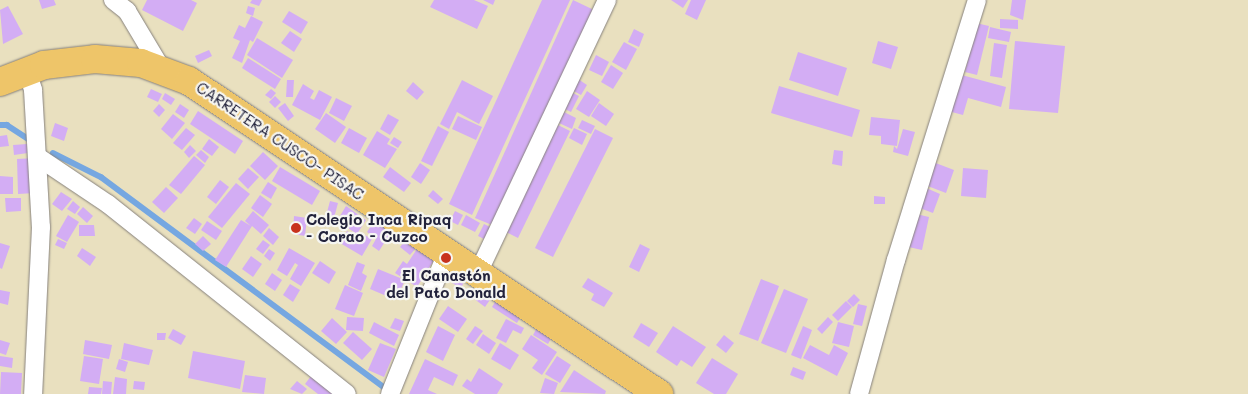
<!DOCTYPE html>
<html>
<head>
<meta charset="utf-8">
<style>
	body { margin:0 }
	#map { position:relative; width:1248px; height:394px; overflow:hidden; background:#e9e0bf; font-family:Mali,sans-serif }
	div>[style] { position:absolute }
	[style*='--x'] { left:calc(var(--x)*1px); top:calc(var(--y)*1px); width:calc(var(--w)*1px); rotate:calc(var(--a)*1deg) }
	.stream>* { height:5.5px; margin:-2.75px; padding:0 2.75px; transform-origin:2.75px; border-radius:2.75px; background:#75a7e1 }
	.building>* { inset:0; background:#d3adf4 }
	.roads { filter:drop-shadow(0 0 1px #86817d) drop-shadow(0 0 1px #86817d) }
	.street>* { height:18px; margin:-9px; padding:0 9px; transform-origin:9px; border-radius:9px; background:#fff }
	.highway>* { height:28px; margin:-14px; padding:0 14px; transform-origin:14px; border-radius:14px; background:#eec569 }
	.dots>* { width:14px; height:14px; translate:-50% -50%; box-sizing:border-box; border:2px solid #f6f6f2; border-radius:50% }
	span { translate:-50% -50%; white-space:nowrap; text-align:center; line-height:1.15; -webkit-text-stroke:4.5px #f6f6f2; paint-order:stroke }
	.street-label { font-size:15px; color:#22223b }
	.poi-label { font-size:15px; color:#22223b; font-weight:700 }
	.left { translate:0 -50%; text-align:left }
</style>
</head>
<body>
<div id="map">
	<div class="stream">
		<div style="--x:0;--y:125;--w:7;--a:0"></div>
		<div style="--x:7;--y:125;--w:27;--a:33"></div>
		<div style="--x:53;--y:153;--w:54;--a:26.6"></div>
		<div style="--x:101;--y:177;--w:352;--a:36.6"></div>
	</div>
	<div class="building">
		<div style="clip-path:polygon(39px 0,54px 0,56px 5px,42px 9px)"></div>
		<div style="clip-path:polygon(147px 0,191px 0,197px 3px,183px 31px,142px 10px)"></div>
		<div style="clip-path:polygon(252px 0,262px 0,259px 6px,250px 3px)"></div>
		<div style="clip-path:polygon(434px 0,474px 0,488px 6px,477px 29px,430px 7px)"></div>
		<div style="clip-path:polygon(483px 0,495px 0,493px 5px)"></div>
		<div style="clip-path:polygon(542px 0,570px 0,472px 215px,449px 204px)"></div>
		<div style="clip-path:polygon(573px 0,594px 10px,497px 227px,475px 218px)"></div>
		<div style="clip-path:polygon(671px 0,688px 0,683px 8px)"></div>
		<div style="clip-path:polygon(691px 0,706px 0,697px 20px,685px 14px)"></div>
		<div style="clip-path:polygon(1012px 0,1026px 0,1023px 20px,1010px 15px)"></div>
		<div style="clip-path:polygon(8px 6px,23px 34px,3px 44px,0 10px)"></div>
		<div style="clip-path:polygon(248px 6px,255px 8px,253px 16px,246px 13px)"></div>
		<div style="clip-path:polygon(289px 11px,308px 22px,301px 34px,282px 22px)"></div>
		<div style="clip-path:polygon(251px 16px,263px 22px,253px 42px,250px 40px,242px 63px,232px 58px,240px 41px,233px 38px,239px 25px,245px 28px)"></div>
		<div style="clip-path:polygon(1000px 19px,1018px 20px,1018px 29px,1000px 28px)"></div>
		<div style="clip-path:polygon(976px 23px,989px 26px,977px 75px,965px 72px)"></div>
		<div style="clip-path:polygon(990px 27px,1011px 32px,1009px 42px,988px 38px)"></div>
		<div style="clip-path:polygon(634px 29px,644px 34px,639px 47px,628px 42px)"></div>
		<div style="clip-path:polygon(290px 31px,302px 39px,294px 52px,281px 43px)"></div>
		<div style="clip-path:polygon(257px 38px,293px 60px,282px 78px,247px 55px)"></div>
		<div style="clip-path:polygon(878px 41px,898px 47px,891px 69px,872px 63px)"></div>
		<div style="clip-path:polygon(1015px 41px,1065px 46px,1058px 113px,1009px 109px)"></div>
		<div style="clip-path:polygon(624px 42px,637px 49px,626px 70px,612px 62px)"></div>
		<div style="clip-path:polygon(994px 43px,1007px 45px,1002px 78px,990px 76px)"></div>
		<div style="clip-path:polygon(209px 50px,212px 56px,198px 63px,195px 56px)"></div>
		<div style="clip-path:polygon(798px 52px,847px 68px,838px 96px,789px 80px)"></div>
		<div style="clip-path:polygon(596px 55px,609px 62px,602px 76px,589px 70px)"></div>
		<div style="clip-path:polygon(248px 58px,281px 79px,275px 89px,242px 68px)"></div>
		<div style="clip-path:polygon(611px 65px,623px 73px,613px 89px,601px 82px)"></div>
		<div style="clip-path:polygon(958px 74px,1006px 87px,1001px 107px,968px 98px,963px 115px,948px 111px)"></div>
		<div style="clip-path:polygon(578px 79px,587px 85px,581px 95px,572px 90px)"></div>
		<div style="clip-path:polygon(287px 80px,294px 80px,293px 97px,286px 97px)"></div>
		<div style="clip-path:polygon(462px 80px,493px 96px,479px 124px,457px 112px,449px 129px,440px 124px)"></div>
		<div style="clip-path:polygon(413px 82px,424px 92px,417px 100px,406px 91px)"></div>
		<div style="clip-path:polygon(303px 84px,314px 91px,310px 98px,314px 100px,319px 90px,332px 97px,320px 120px,292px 105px)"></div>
		<div style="clip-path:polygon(779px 86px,860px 110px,852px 137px,771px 113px)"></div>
		<div style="clip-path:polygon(151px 89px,162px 94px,158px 102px,147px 97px)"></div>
		<div style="clip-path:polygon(271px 89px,276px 93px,271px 99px,265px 95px)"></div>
		<div style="clip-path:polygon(587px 91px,600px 100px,589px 117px,576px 109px)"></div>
		<div style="clip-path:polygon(571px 92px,579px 96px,571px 112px,563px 108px)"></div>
		<div style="clip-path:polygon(165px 93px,175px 99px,171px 105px,162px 99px)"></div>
		<div style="clip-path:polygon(275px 96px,281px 102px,275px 108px,269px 102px)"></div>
		<div style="clip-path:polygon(336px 98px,352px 106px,344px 121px,329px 113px)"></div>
		<div style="clip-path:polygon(285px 103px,294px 116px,288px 121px,278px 108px)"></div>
		<div style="clip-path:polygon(599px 103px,614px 114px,606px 126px,591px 116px)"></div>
		<div style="clip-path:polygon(159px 104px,165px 110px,159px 117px,153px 111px)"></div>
		<div style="clip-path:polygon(180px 104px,189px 110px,184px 118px,175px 112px)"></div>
		<div style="clip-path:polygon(198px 111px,243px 141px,235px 154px,190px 124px)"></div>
		<div style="clip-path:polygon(564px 112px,576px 118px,572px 129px,559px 123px)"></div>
		<div style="clip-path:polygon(326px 113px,346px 127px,335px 143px,315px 129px)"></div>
		<div style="clip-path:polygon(173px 114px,185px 123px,172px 139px,161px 129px)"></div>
		<div style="clip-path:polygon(388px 114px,399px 120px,390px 135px,380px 129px)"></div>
		<div style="clip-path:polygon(458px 116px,482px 127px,476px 140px,452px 129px)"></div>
		<div style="clip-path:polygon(871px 117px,900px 120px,897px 146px,881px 144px,881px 136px,869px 135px)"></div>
		<div style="clip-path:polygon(582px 120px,595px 126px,591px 134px,578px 128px)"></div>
		<div style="clip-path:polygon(55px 123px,68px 128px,64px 141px,51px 136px)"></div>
		<div style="clip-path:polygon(558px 125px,570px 131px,518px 238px,506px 232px)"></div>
		<div style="clip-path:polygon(438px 126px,449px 132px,432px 166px,421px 161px)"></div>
		<div style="clip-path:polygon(186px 128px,195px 135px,182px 150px,173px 143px)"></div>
		<div style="clip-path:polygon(349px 128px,367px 138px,359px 153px,341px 143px)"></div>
		<div style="clip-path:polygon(574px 128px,587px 134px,582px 145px,569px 138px)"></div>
		<div style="clip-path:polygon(595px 129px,613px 138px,553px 257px,535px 248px)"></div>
		<div style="clip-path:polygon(903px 129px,915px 132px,908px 156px,893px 152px,894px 146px,897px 149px)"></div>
		<div style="clip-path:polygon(377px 131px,390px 139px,387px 144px,397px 149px,385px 168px,363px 155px)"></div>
		<div style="clip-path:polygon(7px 135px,9px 146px,0 147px,0 136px)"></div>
		<div style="clip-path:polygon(394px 137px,402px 142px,398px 148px,390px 143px)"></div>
		<div style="clip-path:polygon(209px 139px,219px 147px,212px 156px,202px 149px)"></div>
		<div style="clip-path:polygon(27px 144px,28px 153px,14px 155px,13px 145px)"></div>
		<div style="clip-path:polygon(190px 145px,196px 151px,189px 158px,184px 152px)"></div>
		<div style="clip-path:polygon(201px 150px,209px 157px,205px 163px,196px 155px)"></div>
		<div style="clip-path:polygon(834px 150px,843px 151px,842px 166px,832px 164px)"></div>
		<div style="clip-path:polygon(263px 152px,278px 166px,265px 180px,250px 166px)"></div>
		<div style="clip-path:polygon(194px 156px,205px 165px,181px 194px,169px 185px)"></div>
		<div style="clip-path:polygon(35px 158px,35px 193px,18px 194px,17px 159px)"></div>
		<div style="clip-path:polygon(933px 162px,954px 170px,946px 193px,925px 185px)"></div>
		<div style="clip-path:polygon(420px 163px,430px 170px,421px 184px,411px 177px)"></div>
		<div style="clip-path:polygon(280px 167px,320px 191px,312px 205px,272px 181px)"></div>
		<div style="clip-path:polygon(390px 167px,411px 183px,404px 192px,383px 177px)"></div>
		<div style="clip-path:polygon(248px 168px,259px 177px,248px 189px,238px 179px)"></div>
		<div style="clip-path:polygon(963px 168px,988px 170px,986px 198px,961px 196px)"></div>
		<div style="clip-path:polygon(0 176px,13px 177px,13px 194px,0 194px)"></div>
		<div style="clip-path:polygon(220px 180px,229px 187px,216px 204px,207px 197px)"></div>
		<div style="clip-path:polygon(268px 182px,277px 188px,271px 199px,261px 193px)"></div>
		<div style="clip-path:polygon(236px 183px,250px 194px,222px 228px,208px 217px)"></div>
		<div style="clip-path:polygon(166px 187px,178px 198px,164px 213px,152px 202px)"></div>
		<div style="clip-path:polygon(924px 187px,940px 194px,933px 213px,917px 207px)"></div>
		<div style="clip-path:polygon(433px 190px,443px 199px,438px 204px,428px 196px)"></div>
		<div style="clip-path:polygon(61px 192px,72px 199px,62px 211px,52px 204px)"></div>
		<div style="clip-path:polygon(260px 195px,272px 204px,263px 217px,251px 208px)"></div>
		<div style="clip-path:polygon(874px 196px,885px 197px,885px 204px,874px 204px)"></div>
		<div style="clip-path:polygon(5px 198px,21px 198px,21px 211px,6px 212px)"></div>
		<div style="clip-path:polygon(342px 199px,397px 223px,379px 251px,372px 246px,376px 239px,367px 232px,374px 221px)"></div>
		<div style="clip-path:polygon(73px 201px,80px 207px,75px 214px,67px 209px)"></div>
		<div style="clip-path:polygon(330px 201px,338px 203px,334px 218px,326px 216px)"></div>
		<div style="clip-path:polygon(346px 206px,366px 220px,357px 234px,337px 221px)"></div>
		<div style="clip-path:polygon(83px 207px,93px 216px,87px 223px,77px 214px)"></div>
		<div style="clip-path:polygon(253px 211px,269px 225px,261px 234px,252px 226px,226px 267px,215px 260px,241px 220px,251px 226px,245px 221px)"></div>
		<div style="clip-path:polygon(455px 211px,463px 215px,458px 225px,450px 221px)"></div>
		<div style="clip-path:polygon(912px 213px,929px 217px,922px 250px,904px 246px)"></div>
		<div style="clip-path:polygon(68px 215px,79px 222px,67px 242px,56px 236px)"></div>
		<div style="clip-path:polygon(466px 215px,480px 223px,475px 232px,461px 225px)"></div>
		<div style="clip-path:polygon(294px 216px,307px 218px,305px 236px,293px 234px)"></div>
		<div style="clip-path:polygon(194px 218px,202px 224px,195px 234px,186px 228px)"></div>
		<div style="clip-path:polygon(207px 221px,222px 231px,216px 240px,201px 230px)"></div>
		<div style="clip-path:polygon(484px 224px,496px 230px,490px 242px,478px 236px)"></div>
		<div style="clip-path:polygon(79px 225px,94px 225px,95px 236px,79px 236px)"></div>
		<div style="clip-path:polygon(269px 228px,279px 237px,273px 245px,263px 236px)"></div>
		<div style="clip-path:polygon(347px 231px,358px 238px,361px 233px,372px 239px,362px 256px,340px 243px)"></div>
		<div style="clip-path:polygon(412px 233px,421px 242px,410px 255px,400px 247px)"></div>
		<div style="clip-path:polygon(203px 236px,211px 244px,203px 251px,195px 244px)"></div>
		<div style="clip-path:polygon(58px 239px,67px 243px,64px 249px,55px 245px)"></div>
		<div style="clip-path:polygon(263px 240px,270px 245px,263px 254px,256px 249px)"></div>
		<div style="clip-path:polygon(0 243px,10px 246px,2px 269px,0 268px)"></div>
		<div style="clip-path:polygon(421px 243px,438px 254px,417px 287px,395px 273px,403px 261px,407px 264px)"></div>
		<div style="clip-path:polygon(640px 244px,650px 249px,639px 272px,629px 267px)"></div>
		<div style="clip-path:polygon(82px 248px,96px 257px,90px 266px,77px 256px)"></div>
		<div style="clip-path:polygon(289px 248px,315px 263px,301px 286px,290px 279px,298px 265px,295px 263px,287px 276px,277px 270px)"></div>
		<div style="clip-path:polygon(269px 249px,275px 253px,270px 261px,264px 256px)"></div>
		<div style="clip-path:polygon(251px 256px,262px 264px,253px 277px,242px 269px)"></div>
		<div style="clip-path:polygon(320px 261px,336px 272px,329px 284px,312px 273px)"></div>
		<div style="clip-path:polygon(357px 262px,365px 265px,362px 273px,367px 276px,361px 291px,348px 285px)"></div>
		<div style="clip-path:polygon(461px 268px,469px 272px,461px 288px,452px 283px)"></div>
		<div style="clip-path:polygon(378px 269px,405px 280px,396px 300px,370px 289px)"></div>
		<div style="clip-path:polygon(272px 273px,282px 280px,275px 291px,265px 284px)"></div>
		<div style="clip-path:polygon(588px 278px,613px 293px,604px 307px,591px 300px,594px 294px,582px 287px)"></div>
		<div style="clip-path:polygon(761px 279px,779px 286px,758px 341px,739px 334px)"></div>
		<div style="clip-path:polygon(290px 284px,300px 290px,293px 302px,283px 295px)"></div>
		<div style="clip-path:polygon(345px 285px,363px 293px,354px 316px,335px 309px)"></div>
		<div style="clip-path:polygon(498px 288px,485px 307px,473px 298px,479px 290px)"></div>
		<div style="clip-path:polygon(784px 289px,808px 299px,786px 353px,761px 343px)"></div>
		<div style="clip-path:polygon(0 290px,10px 292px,8px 305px,0 303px)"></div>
		<div style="clip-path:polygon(500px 294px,525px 309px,517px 323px,492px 307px)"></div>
		<div style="clip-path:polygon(854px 294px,860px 300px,853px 307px,847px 301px)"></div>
		<div style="clip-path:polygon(846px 301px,852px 307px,838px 321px,832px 315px)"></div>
		<div style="clip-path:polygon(858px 304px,867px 306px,862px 326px,853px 324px)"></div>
		<div style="clip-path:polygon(448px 306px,467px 319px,458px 332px,439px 319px)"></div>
		<div style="clip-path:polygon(347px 317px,364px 318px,363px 331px,346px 330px)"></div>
		<div style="clip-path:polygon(828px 317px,833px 322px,822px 334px,817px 329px)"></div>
		<div style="clip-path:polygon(332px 318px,347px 332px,336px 344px,321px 331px)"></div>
		<div style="clip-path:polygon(395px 318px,404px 321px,400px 331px,390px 328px)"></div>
		<div style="clip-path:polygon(506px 319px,524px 328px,521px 334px,513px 330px,506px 343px,496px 338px)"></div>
		<div style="clip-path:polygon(541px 320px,557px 328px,548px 344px,533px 335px)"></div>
		<div style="clip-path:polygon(374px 322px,399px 335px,394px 346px,369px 333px)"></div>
		<div style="clip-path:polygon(838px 322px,854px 326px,849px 347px,832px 343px)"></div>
		<div style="clip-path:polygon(641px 323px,658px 333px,649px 347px,633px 337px)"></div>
		<div style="clip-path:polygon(438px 326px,455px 335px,443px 361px,426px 352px)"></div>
		<div style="clip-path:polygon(475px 326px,483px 331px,473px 344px,466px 339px)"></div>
		<div style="clip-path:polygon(673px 326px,706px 347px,692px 367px,681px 360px,677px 366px,656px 352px)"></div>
		<div style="clip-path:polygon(803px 326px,812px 330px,801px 359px,791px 355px)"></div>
		<div style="clip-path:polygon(173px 329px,186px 336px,181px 345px,168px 338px)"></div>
		<div style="clip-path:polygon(353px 332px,372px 349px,362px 360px,343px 343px)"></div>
		<div style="clip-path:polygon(157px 333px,166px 333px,165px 340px,157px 340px)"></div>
		<div style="clip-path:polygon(483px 334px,496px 343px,489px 354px,476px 345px)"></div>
		<div style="clip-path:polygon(531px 335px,557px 352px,542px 375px,532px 368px,538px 360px,522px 349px)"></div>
		<div style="clip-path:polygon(724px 335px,734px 343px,726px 353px,716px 345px)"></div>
		<div style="clip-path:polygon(0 340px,10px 343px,6px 355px,0 353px)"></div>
		<div style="clip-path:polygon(85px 340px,112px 345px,109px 359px,83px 354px)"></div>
		<div style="clip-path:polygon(124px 343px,153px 350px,149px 365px,121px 359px)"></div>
		<div style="clip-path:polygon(380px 343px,396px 349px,384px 377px,368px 370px)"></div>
		<div style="clip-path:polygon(500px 343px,519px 355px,510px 370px,491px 359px)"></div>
		<div style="clip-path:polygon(810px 345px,829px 355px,834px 345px,848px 353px,837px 376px,803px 358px)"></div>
		<div style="clip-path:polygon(193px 351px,245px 361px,240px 389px,188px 378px)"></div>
		<div style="clip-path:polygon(0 356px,13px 358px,12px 368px,0 366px)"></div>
		<div style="clip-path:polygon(84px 356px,103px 359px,99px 384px,80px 381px)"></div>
		<div style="clip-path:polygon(557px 356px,571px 365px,560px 383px,545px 374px)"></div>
		<div style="clip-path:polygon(712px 358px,738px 374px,726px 394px,714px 394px,696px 383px)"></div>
		<div style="clip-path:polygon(119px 359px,128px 362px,125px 372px,116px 369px)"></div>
		<div style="clip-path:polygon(425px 359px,458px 375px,453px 386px,434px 377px,428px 390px,437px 394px,409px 394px)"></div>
		<div style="clip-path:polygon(793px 367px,806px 372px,803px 380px,790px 375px)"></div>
		<div style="clip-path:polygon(479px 368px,503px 384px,497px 394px,475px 394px,462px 386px,467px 379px,471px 382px)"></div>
		<div style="clip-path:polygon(574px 370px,606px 391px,605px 394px,560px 392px)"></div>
		<div style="clip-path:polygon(1px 372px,22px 373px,21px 394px,0 394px)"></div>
		<div style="clip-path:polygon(245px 375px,266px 378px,264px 394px,242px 392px)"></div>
		<div style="clip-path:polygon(311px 376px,336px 394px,318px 394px,305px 384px)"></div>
		<div style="clip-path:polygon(115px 377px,127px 379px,126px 394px,113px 394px)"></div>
		<div style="clip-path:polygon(545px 378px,558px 383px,554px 394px,540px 393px)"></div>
		<div style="clip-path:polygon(103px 381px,112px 382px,111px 394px,102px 394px)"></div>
		<div style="clip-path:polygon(134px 381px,145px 382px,144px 390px,133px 389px)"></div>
		<div style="clip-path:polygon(297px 381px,307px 389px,302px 394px,290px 389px)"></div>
		<div style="clip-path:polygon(89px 387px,102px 388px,101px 394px,88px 394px)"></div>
	</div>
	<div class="roads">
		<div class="street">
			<div style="--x:113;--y:0;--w:18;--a:38"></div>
			<div style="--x:127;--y:11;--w:66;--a:59.2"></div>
			<div style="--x:27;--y:71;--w:20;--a:72"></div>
			<div style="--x:33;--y:90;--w:137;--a:86.7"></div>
			<div style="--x:41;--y:227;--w:167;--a:92.7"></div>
			<div style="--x:38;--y:157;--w:84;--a:33.9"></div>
			<div style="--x:108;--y:204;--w:305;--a:38.5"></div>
			<div style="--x:478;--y:273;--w:302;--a:-64.7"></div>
			<div style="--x:390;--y:394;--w:153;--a:-68.1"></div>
			<div style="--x:859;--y:394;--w:139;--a:-74.6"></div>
			<div style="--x:896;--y:260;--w:272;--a:-72.7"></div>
		</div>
		<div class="highway">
			<div style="--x:0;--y:82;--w:47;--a:-21.1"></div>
			<div style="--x:44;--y:65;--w:51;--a:-6.7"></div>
			<div style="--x:95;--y:59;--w:46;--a:5"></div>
			<div style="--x:141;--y:63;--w:51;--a:20.6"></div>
			<div style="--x:189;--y:81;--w:565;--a:33.66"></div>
		</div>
	</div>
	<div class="dots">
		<div style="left:296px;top:228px;background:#c8321e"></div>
		<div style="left:446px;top:258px;background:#c8321e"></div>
	</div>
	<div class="street-label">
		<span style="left:280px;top:141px;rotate:34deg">CARRETERA CUSCO- PISAC</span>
	</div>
	<div class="poi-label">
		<span class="left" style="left:306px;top:228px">Colegio Inca Ripaq<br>- Corao - Cuzco</span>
		<span style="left:446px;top:284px">El Canastón<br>del Pato Donald</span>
	</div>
</div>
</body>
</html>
